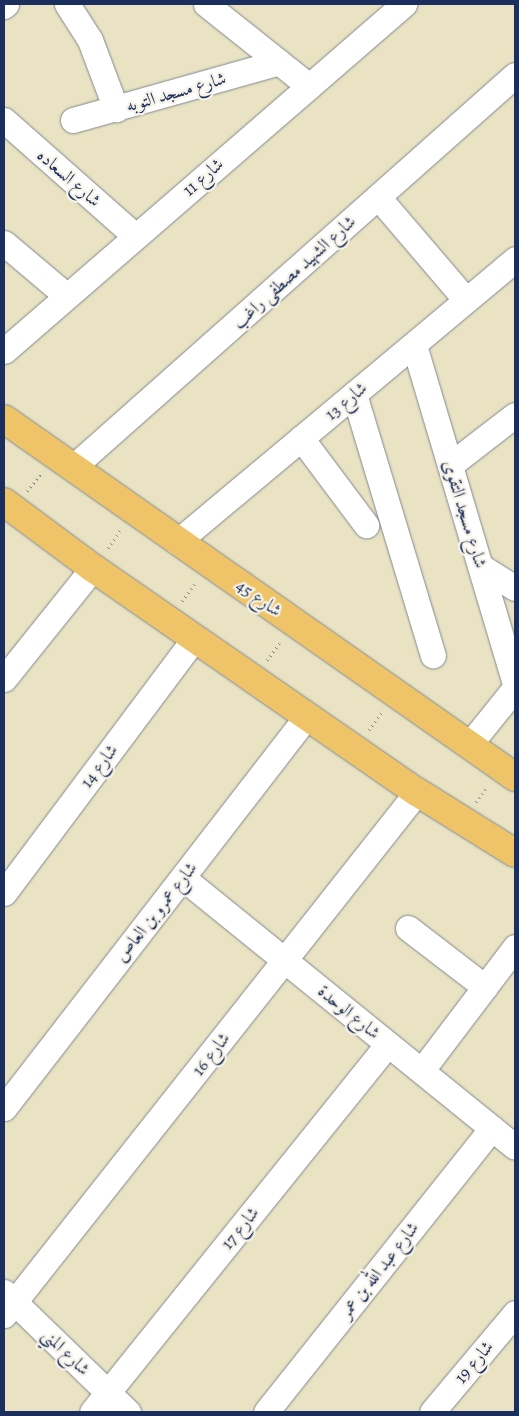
<!DOCTYPE html>
<html>
<head>
<meta charset="utf-8">
<style>
	body { margin:0 }
	#map { position:relative; width:519px; height:1416px; overflow:hidden; background:#e9e3c3; font-family:Alegreya,Amiri,serif }
	div>[style] { position:absolute }
	[style*='--x'] { left:calc(var(--x)*1px); top:calc(var(--y)*1px); width:calc(var(--w)*1px); rotate:calc(var(--a)*1deg) }
	.path>* { height:3px; margin-top:-1.5px; transform-origin:0; background:repeating-linear-gradient(90deg,#828990 0 1px,transparent 0 5px) }
	.roads { filter:drop-shadow(0 0 1px #828990) drop-shadow(0 0 1px #828990) }
	.minor>* { height:25px; margin:-12.5px; padding:0 12.5px; transform-origin:12.5px; border-radius:12.5px; background:#fff }
	.major>* { height:28px; margin:-14px; padding:0 14px; transform-origin:14px; border-radius:14px; background:#efc469 }
	span { translate:-50% -50%; white-space:nowrap; text-align:center; line-height:1.15; -webkit-text-stroke:4.5px #f7f3e8; paint-order:stroke }
	.street-label { font-size:18px; color:#1b2f5e }
	.frame { position:absolute; inset:0; border:5px solid #1b2f5e; pointer-events:none }
</style>
</head>
<body>
<div id="map">
	<div class="path">
		<div style="--x:27;--y:491;--w:22;--a:-51"></div>
		<div style="--x:108;--y:548;--w:22;--a:-56"></div>
		<div style="--x:182;--y:601;--w:24;--a:-54"></div>
		<div style="--x:267;--y:660;--w:24;--a:-54"></div>
		<div style="--x:369;--y:730;--w:21;--a:-55"></div>
		<div style="--x:476;--y:802;--w:19;--a:-55"></div>
	</div>
	<div class="roads">
		<div class="minor">
			<div style="--x:67;--y:4;--w:43;--a:57.4"></div>
			<div style="--x:90;--y:40;--w:74;--a:69.4"></div>
			<div style="--x:206;--y:4;--w:132;--a:38.5"></div>
			<div style="--x:4;--y:6;--w:3;--a:-45"></div>
			<div style="--x:4;--y:120;--w:175;--a:41.5"></div>
			<div style="--x:73;--y:120;--w:214;--a:-15.7"></div>
			<div style="--x:378;--y:197;--w:135;--a:49.5"></div>
			<div style="--x:4;--y:243;--w:82;--a:40.1"></div>
			<div style="--x:414;--y:345;--w:353;--a:73.4"></div>
			<div style="--x:4;--y:351;--w:530;--a:-40.94"></div>
			<div style="--x:354;--y:394;--w:273;--a:73.2"></div>
			<div style="--x:301;--y:438;--w:109;--a:53.2"></div>
			<div style="--x:450;--y:465;--w:82;--a:-37.6"></div>
			<div style="--x:72;--y:468;--w:592;--a:-41.58"></div>
			<div style="--x:177;--y:542;--w:441;--a:-39.9"></div>
			<div style="--x:480;--y:566;--w:41;--a:32.2"></div>
			<div style="--x:4;--y:679;--w:142;--a:-51.3"></div>
			<div style="--x:469;--y:745;--w:73;--a:-51.1"></div>
			<div style="--x:183;--y:878;--w:427;--a:39"></div>
			<div style="--x:4;--y:893;--w:319;--a:-53.2"></div>
			<div style="--x:408;--y:928;--w:97;--a:37.5"></div>
			<div style="--x:422;--y:1070;--w:154;--a:-52.9"></div>
			<div style="--x:4;--y:1108;--w:495;--a:-52.3"></div>
			<div style="--x:4;--y:1292;--w:173;--a:44.1"></div>
			<div style="--x:4;--y:1315;--w:666;--a:-51.7"></div>
			<div style="--x:92;--y:1412;--w:472;--a:-51.2"></div>
			<div style="--x:266;--y:1412;--w:363;--a:-51.5"></div>
			<div style="--x:432;--y:1412;--w:129;--a:-50"></div>
		</div>
		<div class="major">
			<div style="--x:4;--y:419;--w:624;--a:35.01"></div>
			<div style="--x:4;--y:502;--w:111;--a:36.6"></div>
			<div style="--x:93;--y:568;--w:394;--a:34.7"></div>
			<div style="--x:417;--y:792;--w:115;--a:31.9"></div>
		</div>
	</div>
	<div class="street-label">
		<span style="left:176px;top:92px;rotate:-16deg">شارع مسجد التوبه</span>
		<span style="left:203px;top:177px;rotate:-41deg">شارع 11</span>
		<span style="left:69px;top:178px;rotate:41deg">شارع السعاده</span>
		<span style="left:294px;top:272px;rotate:-42deg">شارع الشهيد مصطفى راغب</span>
		<span style="left:346px;top:401px;rotate:-40deg">شارع 13</span>
		<span style="left:465px;top:514px;rotate:73deg">شارع مسجد التقوى</span>
		<span style="left:259px;top:598px;rotate:35deg">شارع 45</span>
		<span style="left:99px;top:766px;rotate:-53deg">شارع 14</span>
		<span style="left:156px;top:912px;rotate:-52deg">شارع عمرو بن العاص</span>
		<span style="left:349px;top:1012px;rotate:39deg">شارع الوحدة</span>
		<span style="left:211px;top:1054px;rotate:-52deg">شارع 16</span>
		<span style="left:240px;top:1228px;rotate:-51deg">شارع 17</span>
		<span style="left:379px;top:1270px;rotate:-52deg">شارع عبد الله بن عمر</span>
		<span style="left:66px;top:1352px;rotate:44deg">شارع المني</span>
		<span style="left:474px;top:1362px;rotate:-50deg">شارع 19</span>
	</div>
	<div class="frame"></div>
</div>
</body>
</html>
